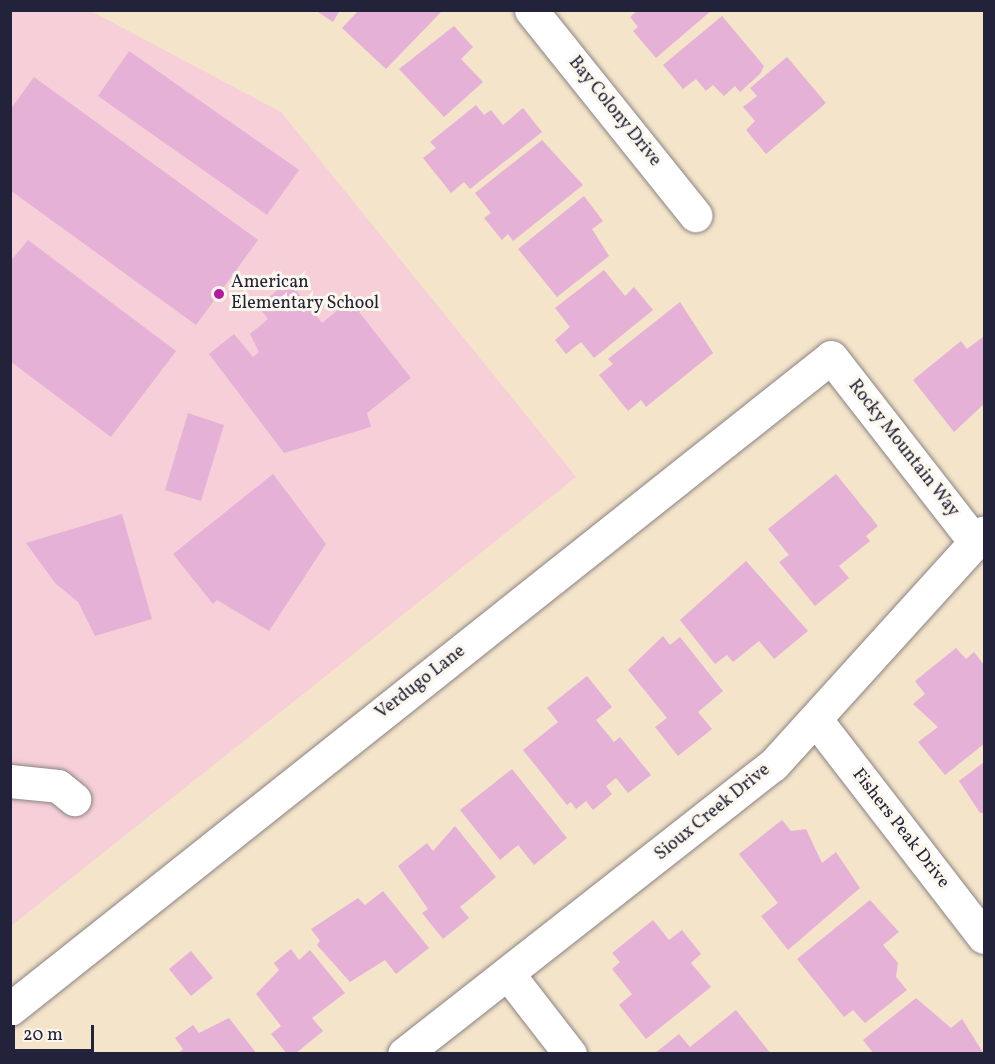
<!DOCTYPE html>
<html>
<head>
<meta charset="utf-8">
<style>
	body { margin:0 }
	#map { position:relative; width:995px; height:1064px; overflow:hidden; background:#f4e4ca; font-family:Vollkorn,serif }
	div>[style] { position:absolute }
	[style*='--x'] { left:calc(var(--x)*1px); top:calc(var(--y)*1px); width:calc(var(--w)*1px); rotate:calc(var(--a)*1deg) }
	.built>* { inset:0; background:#f6cfd8 }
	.building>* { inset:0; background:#e5b1d6 }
	.roads { filter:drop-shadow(0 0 2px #8b8382) drop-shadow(0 0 2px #8b8382) }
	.minor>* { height:33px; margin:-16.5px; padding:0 16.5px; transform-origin:16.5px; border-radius:16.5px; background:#fff }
	.dots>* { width:16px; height:16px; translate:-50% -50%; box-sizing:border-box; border:3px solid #fbf7ec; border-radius:50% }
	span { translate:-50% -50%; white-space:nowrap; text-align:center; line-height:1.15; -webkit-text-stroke:6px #fbf7ec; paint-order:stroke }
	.street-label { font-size:18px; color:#22223b }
	.poi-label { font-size:18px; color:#22223b }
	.left { translate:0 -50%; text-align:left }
	.frame { position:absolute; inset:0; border:12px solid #22223b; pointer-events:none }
	.scale { position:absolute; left:12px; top:1025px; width:82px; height:27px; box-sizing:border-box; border:3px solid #22223b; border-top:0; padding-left:8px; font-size:18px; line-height:21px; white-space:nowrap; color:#22223b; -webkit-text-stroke:4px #fbf7ec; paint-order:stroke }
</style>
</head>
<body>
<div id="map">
	<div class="built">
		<div style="clip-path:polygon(11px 11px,91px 11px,281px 112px,576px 477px,11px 926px)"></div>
	</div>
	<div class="building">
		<div style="clip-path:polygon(315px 10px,340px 10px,333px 22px)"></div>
		<div style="clip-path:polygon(359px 10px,440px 10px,441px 12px,386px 69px,342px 28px)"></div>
		<div style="clip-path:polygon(638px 10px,712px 10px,656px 58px,633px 31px,638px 27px,630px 17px)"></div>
		<div style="clip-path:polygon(722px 16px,764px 66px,760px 74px,740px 92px,735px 86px,724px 96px,713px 85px,706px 91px,696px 79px,683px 89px,663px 65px)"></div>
		<div style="clip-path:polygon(454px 26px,473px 47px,461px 59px,483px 82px,444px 117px,399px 69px)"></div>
		<div style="clip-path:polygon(129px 51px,299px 170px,267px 215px,98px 96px)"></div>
		<div style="clip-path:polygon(787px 57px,826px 103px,766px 154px,746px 130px,755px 121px,743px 107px,757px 96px,750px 88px)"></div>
		<div style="clip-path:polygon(34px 77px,258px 240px,196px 325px,10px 190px,10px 110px)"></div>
		<div style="clip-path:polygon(476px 105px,484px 115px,491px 110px,503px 125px,523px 108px,542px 132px,470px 189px,464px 182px,451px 193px,423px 158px,436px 148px,430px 142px)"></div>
		<div style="clip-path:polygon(542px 140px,583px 185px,513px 241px,508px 234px,502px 240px,484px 218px,491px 213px,475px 193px)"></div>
		<div style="clip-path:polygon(584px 196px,603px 221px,592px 229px,609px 256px,557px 297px,518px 249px)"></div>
		<div style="clip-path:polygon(28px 240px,176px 351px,111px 437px,10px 361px,10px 262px)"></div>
		<div style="clip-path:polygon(604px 270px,625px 296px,634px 287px,653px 310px,594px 358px,581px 342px,566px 354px,555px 340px,570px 327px,555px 308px)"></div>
		<div style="clip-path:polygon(289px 281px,322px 323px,355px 296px,364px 308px,359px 312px,411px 378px,367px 413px,371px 427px,284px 453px,209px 354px,234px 334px,253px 357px,259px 352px,250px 334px,268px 319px,258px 306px)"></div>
		<div style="clip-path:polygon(680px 302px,713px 353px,646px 407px,641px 400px,628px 411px,599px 375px,613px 364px,608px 359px)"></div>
		<div style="clip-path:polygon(983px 337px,984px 404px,954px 432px,913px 380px,961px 341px,967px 349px)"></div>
		<div style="clip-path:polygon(188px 413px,224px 425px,201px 501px,165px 490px)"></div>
		<div style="clip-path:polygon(273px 474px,326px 544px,269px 631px,217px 600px,213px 604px,173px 554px)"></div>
		<div style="clip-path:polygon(836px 474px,878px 526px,866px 536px,870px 541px,839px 566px,849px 578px,815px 606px,779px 562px,789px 555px,768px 529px)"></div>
		<div style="clip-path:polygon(122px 514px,152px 619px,95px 636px,78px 602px,55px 583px,26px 543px)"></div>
		<div style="clip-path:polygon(746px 561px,808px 631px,774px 659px,759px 641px,733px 662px,727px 655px,715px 664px,680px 620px)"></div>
		<div style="clip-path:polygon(663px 636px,670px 645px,680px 637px,723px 691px,698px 712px,712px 729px,678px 756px,655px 727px,667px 718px,628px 670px)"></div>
		<div style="clip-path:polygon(956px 648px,966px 659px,974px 652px,984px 665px,984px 744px,945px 775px,918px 742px,938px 727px,913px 704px,925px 694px,915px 681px)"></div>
		<div style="clip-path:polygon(587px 676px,612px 707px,596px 720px,614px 742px,620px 737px,651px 775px,628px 793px,616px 778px,606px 786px,612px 794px,593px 810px,586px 801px,576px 809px,571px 802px,567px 805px,523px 750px,558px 722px,547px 708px)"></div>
		<div style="clip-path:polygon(984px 762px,984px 813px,980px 813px,959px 781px)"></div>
		<div style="clip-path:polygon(512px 769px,567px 838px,534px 865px,518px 845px,500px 860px,460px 810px)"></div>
		<div style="clip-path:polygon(782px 820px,791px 831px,806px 829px,822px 863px,836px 852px,860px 888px,788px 950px,761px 916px,778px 903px,739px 854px)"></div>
		<div style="clip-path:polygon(455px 826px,496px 877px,460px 907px,469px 918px,443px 939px,422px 913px,428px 909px,398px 866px,427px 843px,433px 851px)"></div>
		<div style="clip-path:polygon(383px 891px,429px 948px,396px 974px,385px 960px,350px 982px,317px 945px,320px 941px,311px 929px,358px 898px,365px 905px)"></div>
		<div style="clip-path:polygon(870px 900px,899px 932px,883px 945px,898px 963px,896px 977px,907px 990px,865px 1023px,853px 1010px,844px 1017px,797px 959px)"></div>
		<div style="clip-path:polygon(653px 920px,669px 940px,682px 930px,701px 954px,691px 963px,711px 987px,646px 1039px,619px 1005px,632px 994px,612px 969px,620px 962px,612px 953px)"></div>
		<div style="clip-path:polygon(291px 949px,299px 960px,310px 950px,345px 993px,312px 1018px,323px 1031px,295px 1054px,287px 1054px,271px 1034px,281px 1026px,256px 994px,279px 970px,274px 963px)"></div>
		<div style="clip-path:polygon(191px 951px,213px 978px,191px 996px,169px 969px)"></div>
		<div style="clip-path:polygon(916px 998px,951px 1028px,962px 1019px,984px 1054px,874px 1054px,863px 1040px)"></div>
		<div style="clip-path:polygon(736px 1010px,771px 1054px,654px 1054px,679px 1034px,690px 1047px)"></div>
		<div style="clip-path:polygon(229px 1018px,257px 1054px,177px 1054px,183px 1049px,175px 1038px,193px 1025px,199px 1033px)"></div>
	</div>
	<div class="roads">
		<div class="minor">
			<div style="--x:531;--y:10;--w:263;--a:51.3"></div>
			<div style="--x:816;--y:720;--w:274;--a:52.3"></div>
			<div style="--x:10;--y:781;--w:48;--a:5.9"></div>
			<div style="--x:58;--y:786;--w:21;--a:39"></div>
			<div style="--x:508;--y:974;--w:101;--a:52.2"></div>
			<div style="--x:10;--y:1009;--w:1048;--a:-38.45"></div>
			<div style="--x:831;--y:357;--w:234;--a:52.1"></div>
			<div style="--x:404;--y:1054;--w:469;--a:-38.1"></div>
			<div style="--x:773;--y:765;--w:314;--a:-47.8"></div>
		</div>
	</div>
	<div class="dots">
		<div style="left:219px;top:294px;background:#b5179e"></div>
	</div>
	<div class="street-label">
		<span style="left:614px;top:112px;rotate:51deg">Bay Colony Drive</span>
		<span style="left:903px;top:449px;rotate:52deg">Rocky Mountain Way</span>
		<span style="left:421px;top:683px;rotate:-38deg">Verdugo Lane</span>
		<span style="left:713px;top:813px;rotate:-39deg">Sioux Creek Drive</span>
		<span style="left:900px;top:829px;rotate:52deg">Fishers Peak Drive</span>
	</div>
	<div class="poi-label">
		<span class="left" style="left:231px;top:294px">American<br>Elementary School</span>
	</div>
	<div class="frame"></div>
	<div class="scale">20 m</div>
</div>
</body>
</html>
